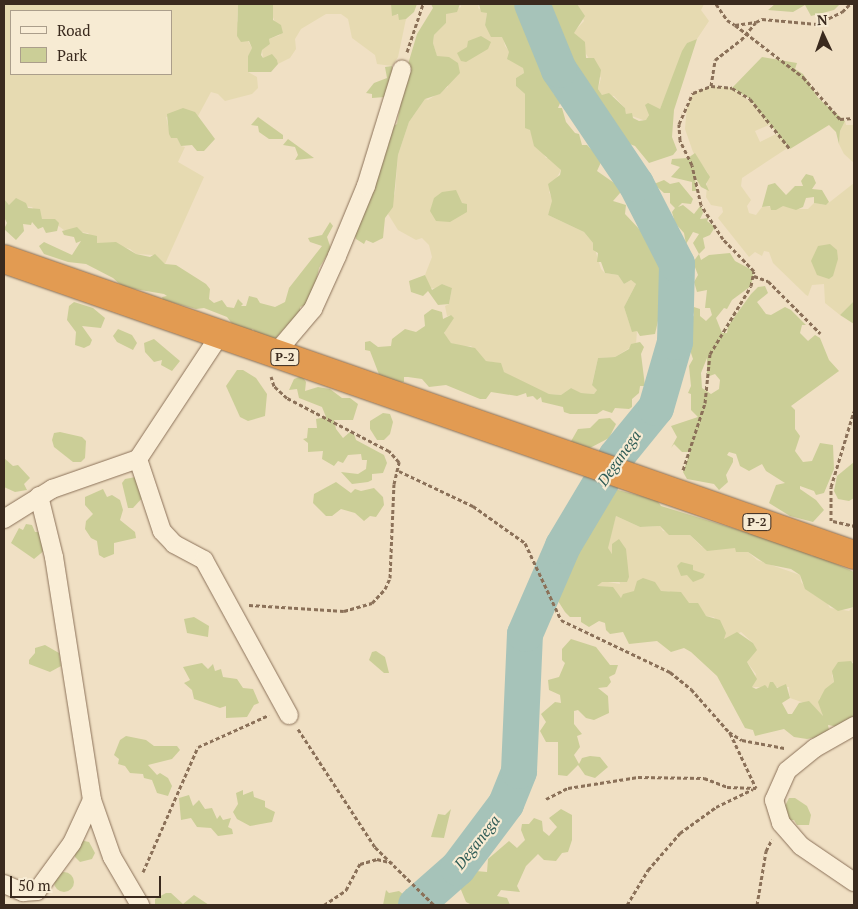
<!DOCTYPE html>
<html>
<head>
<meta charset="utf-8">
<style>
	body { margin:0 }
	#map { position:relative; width:858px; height:909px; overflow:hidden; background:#f0e0c4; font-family:"PT Serif",serif }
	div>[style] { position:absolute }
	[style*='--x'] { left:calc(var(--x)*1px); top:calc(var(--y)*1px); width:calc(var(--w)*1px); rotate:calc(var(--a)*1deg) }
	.farmland>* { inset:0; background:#e6dab1 }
	.green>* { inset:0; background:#cbce97 }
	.round { border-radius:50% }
	.river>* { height:36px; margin:-18px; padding:0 18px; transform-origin:18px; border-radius:18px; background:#a6c3b9 }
	.path>* { height:3px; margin-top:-1.5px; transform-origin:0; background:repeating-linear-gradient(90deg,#8b7159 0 4px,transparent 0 6.5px) }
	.roads { filter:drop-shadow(0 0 1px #8b7159) drop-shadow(0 0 1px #8b7159) }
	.street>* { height:18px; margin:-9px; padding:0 9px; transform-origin:9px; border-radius:9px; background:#faeed7 }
	.highway>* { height:28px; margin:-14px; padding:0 14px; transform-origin:14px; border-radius:14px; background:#e29b52 }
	span { translate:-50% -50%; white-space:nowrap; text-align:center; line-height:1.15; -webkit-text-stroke:4.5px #f7ebd3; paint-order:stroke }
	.shield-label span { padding:1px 4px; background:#f7ebd3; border:1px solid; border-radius:4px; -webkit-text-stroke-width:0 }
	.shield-label { font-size:12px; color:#3a2a1e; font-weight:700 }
	.water-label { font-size:15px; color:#2d5b55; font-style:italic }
	.frame { position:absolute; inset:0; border:5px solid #3a2a1e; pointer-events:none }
	.legend { position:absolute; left:10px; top:10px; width:162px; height:65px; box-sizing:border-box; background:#f7ebd3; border:1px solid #ab9e8b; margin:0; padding:6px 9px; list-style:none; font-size:15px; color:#3a2a1e }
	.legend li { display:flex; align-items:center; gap:10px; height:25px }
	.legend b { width:25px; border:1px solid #ab9e8b }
	.north { position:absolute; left:798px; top:10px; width:50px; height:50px; -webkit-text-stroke:4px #f7ebd3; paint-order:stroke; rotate:357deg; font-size:14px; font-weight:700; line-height:20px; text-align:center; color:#3a2a1e }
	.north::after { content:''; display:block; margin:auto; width:18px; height:22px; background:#3a2a1e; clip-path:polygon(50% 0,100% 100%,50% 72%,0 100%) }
	.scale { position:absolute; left:10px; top:876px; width:151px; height:22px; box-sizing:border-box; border:2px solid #3a2a1e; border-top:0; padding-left:6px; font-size:15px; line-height:18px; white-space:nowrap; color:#3a2a1e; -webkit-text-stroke:4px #f7ebd3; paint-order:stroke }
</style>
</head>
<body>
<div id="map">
	<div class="farmland">
		<div style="clip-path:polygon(evenodd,4px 4px,238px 4px,237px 21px,252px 48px,248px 56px,248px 72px,257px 77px,258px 88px,252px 94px,225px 101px,218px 94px,211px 92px,198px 116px,188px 111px,166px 117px,171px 138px,177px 138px,181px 146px,185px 147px,178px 162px,204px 177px,165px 264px,153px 255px,136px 254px,130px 249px,110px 243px,97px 243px,88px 233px,64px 230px,49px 219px,42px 219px,32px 207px,9px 205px,5px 201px,4px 4px,11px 11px,171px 11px,171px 74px,11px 74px,11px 11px)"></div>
		<div style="clip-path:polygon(272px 4px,391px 4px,396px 14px,406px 19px,398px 57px,392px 66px,377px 64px,375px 55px,352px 38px,348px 19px,341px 14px,326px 14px,301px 29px,295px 39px,296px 49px,290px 58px,278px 64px,277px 60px,263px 59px,262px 50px,270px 44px,269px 39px,280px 35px,271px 12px)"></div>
		<div style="clip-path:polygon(460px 4px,479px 4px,478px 8px,487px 13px,485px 25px,503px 37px,505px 46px,523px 68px,524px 73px,516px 78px,516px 86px,525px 94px,525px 122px,546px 158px,551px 158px,561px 170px,549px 192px,553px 201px,548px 215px,584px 232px,593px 243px,601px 269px,605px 273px,618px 275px,624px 284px,631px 280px,636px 284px,624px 307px,631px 328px,637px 331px,636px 344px,615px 357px,598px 358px,592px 384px,597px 390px,594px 394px,580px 393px,571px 388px,561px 395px,549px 394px,523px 384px,504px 372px,498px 363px,486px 361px,471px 346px,463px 347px,451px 343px,444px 334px,451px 315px,447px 316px,445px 306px,449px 304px,452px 288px,442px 284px,437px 289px,430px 288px,425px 275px,432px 257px,429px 245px,422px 238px,416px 240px,398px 230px,388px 214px,395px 193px,398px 155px,409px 122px,425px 99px,428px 100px,448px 87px,449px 57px,437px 57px,433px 43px,434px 35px,446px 23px,445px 14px,461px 7px)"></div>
		<div style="clip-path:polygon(577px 4px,704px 4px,701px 10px,709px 21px,697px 39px,687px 43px,660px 109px,652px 108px,646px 121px,626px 114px,625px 108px,614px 96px,602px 95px,598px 89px,601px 78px,573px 33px,584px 21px)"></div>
		<div style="clip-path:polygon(711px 86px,732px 88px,759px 109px,771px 124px,755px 131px,760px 142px,778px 133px,789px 147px,742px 178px,741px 186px,751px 200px,747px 206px,749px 213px,756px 215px,762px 207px,783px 206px,800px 209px,808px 209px,814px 203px,826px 205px,854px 183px,854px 301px,840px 315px,825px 303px,824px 284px,812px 285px,808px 296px,806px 295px,773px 263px,769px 252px,764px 251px,762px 256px,755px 252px,749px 257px,718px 218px,723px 212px,722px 207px,711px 205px,706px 197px,708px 173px,693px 152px,685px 129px,687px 106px,693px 93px)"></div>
		<div style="clip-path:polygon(845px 121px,846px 125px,854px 125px,854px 163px,844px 154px,839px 144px,840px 131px)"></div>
		<div style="clip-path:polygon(616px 516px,640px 527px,660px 526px,663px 531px,690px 535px,702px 547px,735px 548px,748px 552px,757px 560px,800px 575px,801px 582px,813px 594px,826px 601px,830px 608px,849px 611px,854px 606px,854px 665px,853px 662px,843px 663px,832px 675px,834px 682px,819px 699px,823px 716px,813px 706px,790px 698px,789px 687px,752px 687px,756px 674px,747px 662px,755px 647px,753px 643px,741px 632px,724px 640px,724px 632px,714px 617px,706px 616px,669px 591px,634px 591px,621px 598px,608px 587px,599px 588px,596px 586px,602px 581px,620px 584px,613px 551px,612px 554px,607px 548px)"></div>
	</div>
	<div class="green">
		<div style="clip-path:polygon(238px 4px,273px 4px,273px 20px,281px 25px,283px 33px,269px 39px,270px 44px,262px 50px,261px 55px,263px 58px,272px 54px,277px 60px,278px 64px,271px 72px,248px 72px,248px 56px,252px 48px,249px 41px,241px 42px,237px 36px)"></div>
		<div style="clip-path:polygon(391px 4px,417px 4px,414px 12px,406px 19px,399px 20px,398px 14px,392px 16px)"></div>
		<div style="clip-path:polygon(431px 4px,460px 4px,457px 12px,446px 14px,446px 23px,434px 35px,433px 43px,437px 56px,449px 57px,458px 63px,460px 73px,440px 94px,425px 99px,409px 122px,398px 155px,393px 207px,385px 218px,383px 238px,373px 243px,366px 240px,364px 244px,356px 239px,354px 233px,392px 127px,397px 124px,406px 71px,417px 34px,433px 8px)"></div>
		<div style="clip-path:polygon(479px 4px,514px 4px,522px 10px,523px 19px,528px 19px,533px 28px,537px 47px,543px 52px,541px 64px,548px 69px,548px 76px,552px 79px,553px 93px,561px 101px,558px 108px,562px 108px,566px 122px,575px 133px,579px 134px,582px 145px,587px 145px,602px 160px,597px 171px,620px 187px,620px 193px,613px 201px,626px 205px,625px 214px,641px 231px,667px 279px,665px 296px,669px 300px,660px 312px,655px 334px,640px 336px,637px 331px,632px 332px,624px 307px,636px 284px,631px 280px,624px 284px,618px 275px,605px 273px,601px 262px,597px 262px,598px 253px,593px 250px,593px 243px,584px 232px,548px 215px,552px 201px,548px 184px,560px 175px,561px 170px,534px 146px,530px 130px,525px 128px,525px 94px,516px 86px,516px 78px,524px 73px,523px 68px,507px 59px,509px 52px,502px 37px,491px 37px,485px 25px,487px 13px,481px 12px)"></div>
		<div style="clip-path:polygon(539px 4px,577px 4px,585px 16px,574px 33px,585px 42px,586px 58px,594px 58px,601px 70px,598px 89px,602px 95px,609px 93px,625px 108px,626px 114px,632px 113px,633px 118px,639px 121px,646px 120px,649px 115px,645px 105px,648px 103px,660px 109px,682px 51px,687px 43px,697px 39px,674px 110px,672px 137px,677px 150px,673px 155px,649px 163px,635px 146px,627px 143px,611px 116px,591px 90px,581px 83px,551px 43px)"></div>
		<div style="clip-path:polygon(775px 4px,827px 5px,840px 4px,834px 10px,811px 16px,805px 5px,793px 12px,768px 10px)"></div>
		<div style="clip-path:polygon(481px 36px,491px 42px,488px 49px,466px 62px,461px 61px,457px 53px,467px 47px,468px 41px)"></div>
		<div style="clip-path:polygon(762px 57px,797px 63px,795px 69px,803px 74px,818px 98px,845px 121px,840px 131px,839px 144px,836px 132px,829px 125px,790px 149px,750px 99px,732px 88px)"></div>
		<div style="clip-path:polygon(392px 66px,393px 76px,385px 97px,372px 98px,372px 94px,366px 93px,374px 83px,387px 78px,385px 67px)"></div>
		<div style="clip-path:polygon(183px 108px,195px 112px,215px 139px,204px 151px,197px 151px,192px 145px,181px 146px,177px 138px,171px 138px,169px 134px,167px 114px)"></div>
		<div style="clip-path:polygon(258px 117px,283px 135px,283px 139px,269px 139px,259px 132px,258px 126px,251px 125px)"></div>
		<div style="clip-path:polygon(288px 139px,314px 158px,295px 160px,298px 155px,295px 147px,283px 145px)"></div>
		<div style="clip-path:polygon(695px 153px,710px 177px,706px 184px,709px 191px,701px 187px,695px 177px,696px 191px,692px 191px,692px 182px,671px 177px,680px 167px,671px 164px,672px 159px,688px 158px)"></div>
		<div style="clip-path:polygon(806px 174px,813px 176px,816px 183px,812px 189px,822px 190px,829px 202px,826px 205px,814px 203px,814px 197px,806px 198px,803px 207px,796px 210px,783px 206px,776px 210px,771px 210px,770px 206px,762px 207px,768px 185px,775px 183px,786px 195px,795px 186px,803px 186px,801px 181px)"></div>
		<div style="clip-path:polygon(evenodd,664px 180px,670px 184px,679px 182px,693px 199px,691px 204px,682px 203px,678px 207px,683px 205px,694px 214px,701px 205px,703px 213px,700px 219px,709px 218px,707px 221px,715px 227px,710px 235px,703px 238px,705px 248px,699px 254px,701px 260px,709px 255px,730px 253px,735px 261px,754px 271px,751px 286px,732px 300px,727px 309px,724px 308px,716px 318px,722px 333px,727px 333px,728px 326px,751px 294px,758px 287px,765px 286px,768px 293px,757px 302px,766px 314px,771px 315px,785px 307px,791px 310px,806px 325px,802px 325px,800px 333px,808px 341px,815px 335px,820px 338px,829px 360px,839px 371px,791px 406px,795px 410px,795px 429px,800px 436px,795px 451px,803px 462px,812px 461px,820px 443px,833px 445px,834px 469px,824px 493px,816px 495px,814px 491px,800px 486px,800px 489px,816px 500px,824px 510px,813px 522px,790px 516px,769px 503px,776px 485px,785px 483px,766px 471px,762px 464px,749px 471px,740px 466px,736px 454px,729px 452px,727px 455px,733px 458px,733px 462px,726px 475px,728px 482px,719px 490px,714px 484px,687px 479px,683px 472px,690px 452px,682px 452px,674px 444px,671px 448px,677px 437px,671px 426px,698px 417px,691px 410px,691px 394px,688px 393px,691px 386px,689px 366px,693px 359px,685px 335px,692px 328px,689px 323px,694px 315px,692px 309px,694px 307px,700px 309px,700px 316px,706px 321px,712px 315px,710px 308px,705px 308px,707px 290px,697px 292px,694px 282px,698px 275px,693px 262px,699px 254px,693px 243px,699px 234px,693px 232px,686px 244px,684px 233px,675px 223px,672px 212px,675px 208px,670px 203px,670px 193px,664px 193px,654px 184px,664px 180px,707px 358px,707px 377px,715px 374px,720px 380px,719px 389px,711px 394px,702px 388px,701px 373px,707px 358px)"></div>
		<div style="clip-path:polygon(456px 190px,462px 203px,467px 204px,467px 212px,450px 222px,436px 221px,430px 211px,434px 198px,442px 192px)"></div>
		<div style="clip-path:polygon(16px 198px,26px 203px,28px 208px,40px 209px,42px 219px,55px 219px,59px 223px,57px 231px,46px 233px,43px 227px,38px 229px,32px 222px,31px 225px,23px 224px,24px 231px,16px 240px,4px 229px,7px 223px,4px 217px,4px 199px,9px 205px)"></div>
		<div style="clip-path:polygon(330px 222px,333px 226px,327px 237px,331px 249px,319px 268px,315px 286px,305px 305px,300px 307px,300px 311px,275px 339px,256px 335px,253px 329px,249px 332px,236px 329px,227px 317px,204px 308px,196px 309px,163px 300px,162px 297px,167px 296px,164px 294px,123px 287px,113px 278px,86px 264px,68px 262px,44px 254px,39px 246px,44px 242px,72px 255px,81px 241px,76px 243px,74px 237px,64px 235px,62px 231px,77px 227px,83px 233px,97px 236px,97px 243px,116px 242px,136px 254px,150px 257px,155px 254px,165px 264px,176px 265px,206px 284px,210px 289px,209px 299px,214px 303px,222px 300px,227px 307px,234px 308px,238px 299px,243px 304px,241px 306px,246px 306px,249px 296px,257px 298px,260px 303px,275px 307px,285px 302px,289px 288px,322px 246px,310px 242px,308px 238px,322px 235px)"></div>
		<div style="clip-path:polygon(830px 244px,837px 250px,838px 259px,833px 276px,829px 279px,817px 275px,811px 261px,818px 246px)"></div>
		<div style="clip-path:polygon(425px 275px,432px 290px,442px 284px,452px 288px,449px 304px,438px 305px,428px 291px,423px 296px,411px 292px,409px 281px)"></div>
		<div style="clip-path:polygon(854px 301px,854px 324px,840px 315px)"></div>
		<div style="clip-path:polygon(74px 302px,93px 308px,105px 318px,101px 328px,82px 326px,92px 340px,90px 345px,84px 348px,75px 345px,76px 332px,67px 320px,69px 306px)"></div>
		<div style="clip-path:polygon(432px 309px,442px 312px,443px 319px,451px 315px,454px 318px,444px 333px,451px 343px,475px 348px,486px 361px,501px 363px,504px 372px,549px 394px,561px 395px,571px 388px,581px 393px,594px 394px,597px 390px,592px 385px,598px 358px,615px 357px,629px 349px,631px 344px,640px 342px,644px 347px,641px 354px,645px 386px,640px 386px,639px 393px,632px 399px,632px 407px,629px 409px,615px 408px,612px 413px,603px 410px,597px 414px,570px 414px,564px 412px,563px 407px,542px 402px,541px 397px,537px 400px,533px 396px,527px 397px,526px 393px,517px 396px,491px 392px,486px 399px,480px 399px,446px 385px,429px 387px,422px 379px,408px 377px,404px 377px,404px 382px,394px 382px,380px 377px,370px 351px,365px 350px,365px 342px,370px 341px,378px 347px,391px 346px,392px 339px,405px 329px,416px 332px,425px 326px,424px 315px)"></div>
		<div style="clip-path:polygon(118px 329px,132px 335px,137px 343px,133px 350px,117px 342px,113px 336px)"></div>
		<div style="clip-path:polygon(154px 339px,180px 361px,172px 371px,161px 365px,162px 360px,154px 362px,145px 352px,144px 343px)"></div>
		<div style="clip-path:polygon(237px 370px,243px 370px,256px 378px,267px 394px,265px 416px,248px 421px,240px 417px,226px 386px)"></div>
		<div style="clip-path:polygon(302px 376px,306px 382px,305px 391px,318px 387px,330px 389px,342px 398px,350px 398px,358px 404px,353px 420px,334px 420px,336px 429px,343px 438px,350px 432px,354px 434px,356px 440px,384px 455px,387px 463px,383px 473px,372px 474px,372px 480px,368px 482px,352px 484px,341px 472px,358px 474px,366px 469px,367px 460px,362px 460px,361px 454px,348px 455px,343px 463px,338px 461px,334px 466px,322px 459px,323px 451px,308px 452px,308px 443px,303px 439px,307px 438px,308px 428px,317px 428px,316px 419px,326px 417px,322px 407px,299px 398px,297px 389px,289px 390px,294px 379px)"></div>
		<div style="clip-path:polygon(383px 413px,390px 414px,393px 422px,390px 434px,384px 440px,377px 440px,370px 429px,370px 421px)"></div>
		<div style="clip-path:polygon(610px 418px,616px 424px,609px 438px,588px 449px,570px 443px,578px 429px,590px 428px,599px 419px)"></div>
		<div style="clip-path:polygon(60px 432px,82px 437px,86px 441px,85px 458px,81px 462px,73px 462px,54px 447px,52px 440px,54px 433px)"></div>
		<div style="clip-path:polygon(4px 458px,13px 466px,18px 465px,30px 478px,24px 484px,27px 490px,15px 492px,4px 487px)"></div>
		<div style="clip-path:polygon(854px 462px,854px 498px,849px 501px,838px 499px,834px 491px,837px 476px)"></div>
		<div style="clip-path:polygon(136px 477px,144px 496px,133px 508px,128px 508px,122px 483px,125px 479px)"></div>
		<div style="clip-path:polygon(336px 482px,351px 493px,355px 489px,361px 491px,374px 488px,383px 497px,384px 505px,376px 517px,370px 516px,364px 521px,355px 513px,341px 509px,332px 516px,326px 516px,313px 503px,314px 494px)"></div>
		<div style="clip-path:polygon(608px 485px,614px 489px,657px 500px,661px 506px,804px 550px,812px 556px,816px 555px,854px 572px,854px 607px,838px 611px,805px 589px,800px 575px,791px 569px,766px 564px,748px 552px,736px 552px,735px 548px,707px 551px,690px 535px,669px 535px,660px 526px,640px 527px,616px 516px,608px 548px,612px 554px,612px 544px,619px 539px,626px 549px,629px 577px,627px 582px,602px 582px,597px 586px,613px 587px,621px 598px,623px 594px,634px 591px,637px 581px,643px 578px,655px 582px,661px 591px,681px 592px,689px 603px,698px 603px,706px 616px,720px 620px,726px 633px,724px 639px,737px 632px,753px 643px,757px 650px,747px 662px,757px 679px,752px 687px,756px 689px,765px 685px,768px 688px,770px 682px,773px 682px,777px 688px,786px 684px,790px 698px,782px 703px,788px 714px,792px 714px,799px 703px,809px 701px,823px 716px,818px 702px,825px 689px,834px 682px,832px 671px,838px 662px,851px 661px,854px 665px,854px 714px,851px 720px,839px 727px,828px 725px,829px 730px,822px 736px,807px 739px,794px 737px,784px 729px,755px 736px,753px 730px,745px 728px,717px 676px,691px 652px,684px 648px,671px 652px,657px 641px,629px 644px,623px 632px,610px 634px,606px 630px,605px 623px,599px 621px,589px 627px,581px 622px,581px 617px,570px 617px,565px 612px,553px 593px,555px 588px,564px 582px,565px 573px,569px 571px,575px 543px,581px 539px,587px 517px,605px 498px,603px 490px)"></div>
		<div style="clip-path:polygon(103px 489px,107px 497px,112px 495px,120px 500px,123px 510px,120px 520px,135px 532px,136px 538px,114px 543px,114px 554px,104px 558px,99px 555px,97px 541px,91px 538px,85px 529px,86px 521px,93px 514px,85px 505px,85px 497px)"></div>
		<div style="clip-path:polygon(26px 524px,32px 525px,35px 532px,41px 532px,40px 540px,46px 549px,34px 559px,11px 543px,19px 528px,23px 530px)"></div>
		<div style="clip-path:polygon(681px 562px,693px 565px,693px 570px,705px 574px,703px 578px,693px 582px,687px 575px,681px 576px,677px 566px)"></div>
		<div style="clip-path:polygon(194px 617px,209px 626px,208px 637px,187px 633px,184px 619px)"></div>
		<div style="clip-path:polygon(571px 639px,596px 647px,610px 665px,618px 665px,615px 674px,609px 677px,611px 682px,607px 687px,598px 688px,608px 696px,609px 713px,594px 720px,586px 718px,578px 710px,574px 711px,574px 724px,582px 734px,577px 736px,580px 747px,574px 755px,579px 764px,582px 758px,590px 756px,600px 757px,608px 767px,595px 778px,585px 775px,578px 765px,567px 776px,558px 775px,558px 742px,546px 742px,540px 731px,546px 722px,541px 714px,555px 702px,561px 703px,560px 695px,549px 690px,548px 680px,559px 677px,565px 663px,562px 660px,562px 649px)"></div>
		<div style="clip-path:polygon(45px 645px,59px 653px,61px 666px,50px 672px,29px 664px,29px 660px,35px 653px,35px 648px)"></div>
		<div style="clip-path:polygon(376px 651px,385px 657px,389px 673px,384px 673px,369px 660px,372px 652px)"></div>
		<div style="clip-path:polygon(202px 663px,208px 669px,213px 664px,215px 671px,221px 669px,223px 677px,237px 679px,243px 688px,253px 689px,259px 703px,254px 705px,247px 717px,226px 718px,226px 706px,220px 708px,194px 699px,192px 690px,184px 683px,190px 680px,183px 667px)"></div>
		<div style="clip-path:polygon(126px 736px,146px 740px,154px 746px,177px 746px,180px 750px,172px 759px,148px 765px,157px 775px,160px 773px,168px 778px,172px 786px,168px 796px,157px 793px,152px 780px,144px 778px,143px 774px,130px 773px,125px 766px,118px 764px,119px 759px,114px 755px,120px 740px)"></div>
		<div style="clip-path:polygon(243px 790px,243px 795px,253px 791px,254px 797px,265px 801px,265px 807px,275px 812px,272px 822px,250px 826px,237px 819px,233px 812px,238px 804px,236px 793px)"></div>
		<div style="clip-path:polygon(189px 795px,193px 806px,199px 800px,205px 809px,212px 808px,217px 819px,220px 815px,223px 820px,231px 818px,228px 827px,232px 829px,233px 834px,218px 836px,211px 828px,197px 827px,191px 818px,181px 820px,179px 798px)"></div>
		<div style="clip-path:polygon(789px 798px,795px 798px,807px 806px,811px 815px,809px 825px,797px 825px,794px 820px,787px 820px,784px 808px)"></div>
		<div style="clip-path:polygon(451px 809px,444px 838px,431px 837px,438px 814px,445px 815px)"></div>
		<div style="clip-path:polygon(561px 809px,572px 815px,572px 840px,568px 852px,562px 853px,556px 861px,544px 860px,538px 854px,526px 866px,517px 886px,520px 892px,501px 890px,497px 896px,507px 898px,510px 905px,472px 905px,466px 902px,459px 885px,463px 878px,476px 871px,487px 872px,488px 859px,509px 841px,517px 848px,525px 840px,521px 830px,522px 824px,529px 824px,534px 818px,542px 821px,543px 831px,549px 836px,557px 827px,549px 818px)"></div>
		<div style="clip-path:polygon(75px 839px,89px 842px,95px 853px,92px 859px,80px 862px,75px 857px)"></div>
		<div class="round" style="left:54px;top:872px;width:20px;height:20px"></div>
		<div style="clip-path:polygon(406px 889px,411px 890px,415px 897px,405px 905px,383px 905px,386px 890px,389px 893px,399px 891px,404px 895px)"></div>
		<div style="clip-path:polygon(166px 893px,171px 893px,183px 904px,194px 895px,209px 905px,155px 905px,155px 899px)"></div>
	</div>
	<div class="river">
		<div style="--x:416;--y:905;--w:56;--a:-41.4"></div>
		<div style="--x:458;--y:868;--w:80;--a:-53.1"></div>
		<div style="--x:506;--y:804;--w:35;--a:-68"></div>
		<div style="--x:519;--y:771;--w:137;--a:-87.5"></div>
		<div style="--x:525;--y:634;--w:96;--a:-66.6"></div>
		<div style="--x:563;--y:546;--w:104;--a:-59.2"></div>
		<div style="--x:616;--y:457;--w:63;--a:-50.8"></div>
		<div style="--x:656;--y:408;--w:69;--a:-73.9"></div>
		<div style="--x:675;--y:342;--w:78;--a:-88.5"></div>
		<div style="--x:677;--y:264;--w:90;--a:-117.1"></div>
		<div style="--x:636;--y:184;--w:138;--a:-124"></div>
		<div style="--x:559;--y:70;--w:71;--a:-112.2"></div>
	</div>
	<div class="path">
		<div style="--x:716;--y:4;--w:19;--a:55"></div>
		<div style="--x:727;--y:20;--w:9;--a:32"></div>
		<div style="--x:735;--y:25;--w:21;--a:-8"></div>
		<div style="--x:735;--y:25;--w:86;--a:37.4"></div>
		<div style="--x:803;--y:77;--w:56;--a:48.6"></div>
		<div style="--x:840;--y:119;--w:14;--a:-4"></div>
		<div style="--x:407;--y:52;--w:51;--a:-71.6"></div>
		<div style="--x:711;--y:86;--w:21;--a:5"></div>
		<div style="--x:732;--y:88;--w:21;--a:31"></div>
		<div style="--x:750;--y:99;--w:64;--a:51.3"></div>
		<div style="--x:754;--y:276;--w:15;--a:20"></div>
		<div style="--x:768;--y:281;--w:74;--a:45"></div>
		<div style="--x:683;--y:470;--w:71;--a:-71.8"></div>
		<div style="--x:705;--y:403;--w:49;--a:-84.2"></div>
		<div style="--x:710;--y:354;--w:79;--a:-58.9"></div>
		<div style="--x:751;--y:286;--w:15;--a:-79"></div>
		<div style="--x:754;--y:271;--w:45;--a:-134.1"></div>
		<div style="--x:723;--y:239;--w:40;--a:-122.9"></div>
		<div style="--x:701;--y:205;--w:41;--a:-102.7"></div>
		<div style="--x:692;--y:165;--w:28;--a:-116"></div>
		<div style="--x:680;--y:140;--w:16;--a:-94"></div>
		<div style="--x:679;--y:124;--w:34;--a:-66"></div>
		<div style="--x:693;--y:93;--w:19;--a:-21"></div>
		<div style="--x:711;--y:86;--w:26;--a:-81"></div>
		<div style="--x:715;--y:60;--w:33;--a:-38"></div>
		<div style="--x:741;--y:40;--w:23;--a:-50"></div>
		<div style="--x:756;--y:22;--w:7;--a:-27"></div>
		<div style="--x:762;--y:19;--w:55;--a:5.2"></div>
		<div style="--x:817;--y:24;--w:28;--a:-26"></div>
		<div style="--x:842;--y:12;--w:11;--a:-45"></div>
		<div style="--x:399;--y:471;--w:82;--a:25.3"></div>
		<div style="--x:473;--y:506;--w:64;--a:35.4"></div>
		<div style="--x:525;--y:543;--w:85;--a:64.9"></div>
		<div style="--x:561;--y:620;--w:121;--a:25.5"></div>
		<div style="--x:670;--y:672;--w:27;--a:39"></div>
		<div style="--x:691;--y:689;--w:57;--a:48.5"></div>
		<div style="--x:729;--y:732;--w:15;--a:32"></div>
		<div style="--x:742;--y:740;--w:43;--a:10.8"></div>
		<div style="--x:831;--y:521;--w:34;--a:-90"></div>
		<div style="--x:831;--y:487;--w:79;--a:-73.2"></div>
		<div style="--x:833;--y:521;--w:22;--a:13"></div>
		<div style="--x:249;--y:605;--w:95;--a:3.6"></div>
		<div style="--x:344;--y:611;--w:29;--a:-16"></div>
		<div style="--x:372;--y:603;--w:19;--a:-47"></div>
		<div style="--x:385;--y:589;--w:12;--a:-66"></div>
		<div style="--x:390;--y:578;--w:94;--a:-87.6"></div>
		<div style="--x:394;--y:484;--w:23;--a:-77"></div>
		<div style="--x:399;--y:462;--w:15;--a:-132"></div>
		<div style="--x:389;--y:451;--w:115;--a:-152.5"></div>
		<div style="--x:287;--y:398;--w:18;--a:-137"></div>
		<div style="--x:274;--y:386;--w:10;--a:-107"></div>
		<div style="--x:298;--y:729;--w:141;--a:56.9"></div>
		<div style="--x:375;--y:847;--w:83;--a:44.5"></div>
		<div style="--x:730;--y:733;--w:61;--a:64.7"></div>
		<div style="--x:546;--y:799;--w:25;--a:-27"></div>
		<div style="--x:568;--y:788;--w:71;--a:-8.9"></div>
		<div style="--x:638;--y:777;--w:66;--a:0.9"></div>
		<div style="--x:704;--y:778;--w:25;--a:21"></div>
		<div style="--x:727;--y:787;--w:29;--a:2"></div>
		<div style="--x:143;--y:872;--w:137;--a:-66.3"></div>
		<div style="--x:198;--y:747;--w:78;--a:-24.3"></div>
		<div style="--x:324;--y:905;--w:27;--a:-34"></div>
		<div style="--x:346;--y:890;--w:30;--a:-62"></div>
		<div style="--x:360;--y:864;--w:18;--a:-16"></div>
		<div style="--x:377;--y:859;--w:16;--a:14"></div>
		<div style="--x:627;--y:905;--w:41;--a:-59"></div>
		<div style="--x:648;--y:870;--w:49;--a:-49.1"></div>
		<div style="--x:680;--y:833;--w:44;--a:-35.8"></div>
		<div style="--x:716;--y:807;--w:41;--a:-25.9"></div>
		<div style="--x:757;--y:905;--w:55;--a:-80.5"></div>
		<div style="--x:766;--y:851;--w:13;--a:-63"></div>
	</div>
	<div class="roads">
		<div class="street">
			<div style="--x:275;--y:354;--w:59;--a:-49.8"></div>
			<div style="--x:313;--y:309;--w:58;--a:-65.6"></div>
			<div style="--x:337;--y:256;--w:76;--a:-67.5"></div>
			<div style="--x:366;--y:186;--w:122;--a:-72.9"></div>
			<div style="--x:138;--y:459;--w:76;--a:71.6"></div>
			<div style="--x:162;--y:531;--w:18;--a:47"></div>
			<div style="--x:174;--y:544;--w:34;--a:28"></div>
			<div style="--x:204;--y:560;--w:177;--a:61.3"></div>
			<div style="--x:39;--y:496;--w:63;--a:76.2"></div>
			<div style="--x:54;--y:557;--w:246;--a:81.1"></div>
			<div style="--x:92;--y:800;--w:60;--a:70.7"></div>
			<div style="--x:112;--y:857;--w:56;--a:59.7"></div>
			<div style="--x:4;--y:519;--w:57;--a:-32"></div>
			<div style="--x:52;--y:489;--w:91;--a:-19.2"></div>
			<div style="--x:138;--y:459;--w:151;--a:-56.6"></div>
			<div style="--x:854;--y:726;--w:45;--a:150.6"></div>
			<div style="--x:815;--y:748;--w:36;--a:141"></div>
			<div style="--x:787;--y:771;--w:32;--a:114"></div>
			<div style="--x:774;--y:800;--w:24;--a:73"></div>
			<div style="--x:781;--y:823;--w:30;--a:49"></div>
			<div style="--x:801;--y:846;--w:64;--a:34.2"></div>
			<div style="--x:4;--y:884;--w:21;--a:23"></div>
			<div style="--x:23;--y:892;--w:14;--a:-4"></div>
			<div style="--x:37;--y:891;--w:59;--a:-53.9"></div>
			<div style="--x:72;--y:843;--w:47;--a:-65.1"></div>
		</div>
		<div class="highway">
			<div style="--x:4;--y:259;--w:900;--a:19.2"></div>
		</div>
	</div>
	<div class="shield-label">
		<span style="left:285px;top:357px">P-2</span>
		<span style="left:757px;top:522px">P-2</span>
	</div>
	<div class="water-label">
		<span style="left:619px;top:458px;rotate:-55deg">Deganega</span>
		<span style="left:477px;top:842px;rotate:-52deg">Deganega</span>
	</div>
	<div class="frame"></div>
	<ul class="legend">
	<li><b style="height:6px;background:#faeed7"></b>Road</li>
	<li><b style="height:14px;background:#cbce97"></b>Park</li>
	</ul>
	<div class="north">N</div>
	<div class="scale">50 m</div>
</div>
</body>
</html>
